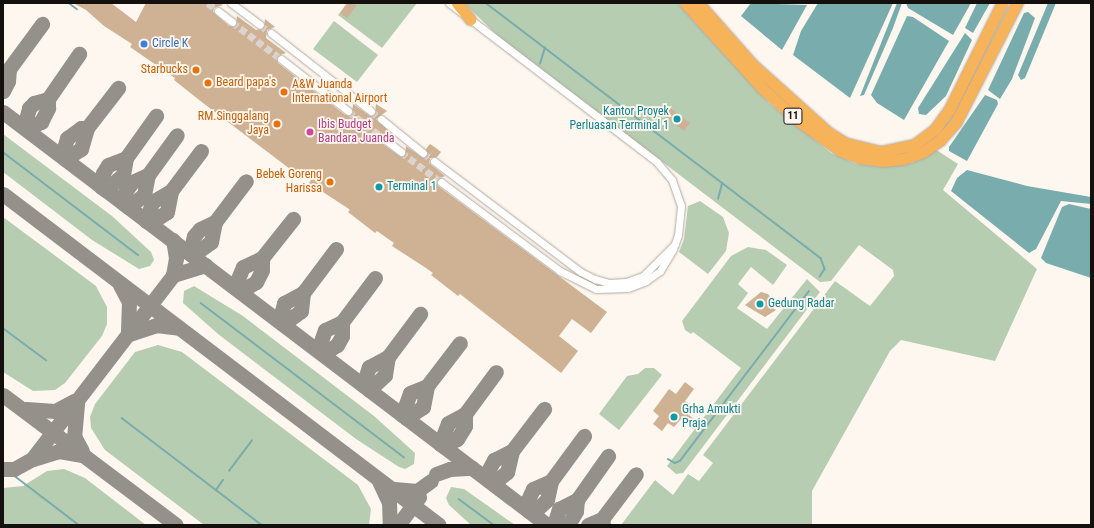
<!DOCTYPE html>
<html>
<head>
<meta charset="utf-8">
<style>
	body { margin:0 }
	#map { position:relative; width:1094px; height:528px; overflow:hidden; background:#fef7ef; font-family:"Roboto Condensed",sans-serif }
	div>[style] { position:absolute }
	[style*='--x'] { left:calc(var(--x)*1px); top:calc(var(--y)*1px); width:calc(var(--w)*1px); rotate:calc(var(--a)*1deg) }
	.green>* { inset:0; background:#b6cdb1 }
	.water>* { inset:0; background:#79acad }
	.stream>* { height:1.5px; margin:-0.75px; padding:0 0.75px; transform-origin:0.75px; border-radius:0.75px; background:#79acad }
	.taxiway>* { height:15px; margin:-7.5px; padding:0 7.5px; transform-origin:7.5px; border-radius:7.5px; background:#94908a }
	.building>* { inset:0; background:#cfb193 }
	.tertiary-tunnel>* { height:7px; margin-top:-3.5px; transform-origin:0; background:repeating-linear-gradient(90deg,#dbd4cd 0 7px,transparent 0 10.5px) }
	.roads { filter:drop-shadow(0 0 1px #b2a99f) drop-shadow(0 0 1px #b2a99f) }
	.tertiary>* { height:7px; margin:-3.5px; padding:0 3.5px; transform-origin:3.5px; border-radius:3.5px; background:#fff }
	.motorway>* { height:11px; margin:-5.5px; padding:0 5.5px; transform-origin:5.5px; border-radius:5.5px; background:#f6b359 }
	.dots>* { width:11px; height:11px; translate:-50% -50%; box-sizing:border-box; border:2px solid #fef7ef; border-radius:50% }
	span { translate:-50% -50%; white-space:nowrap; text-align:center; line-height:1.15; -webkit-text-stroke:3.5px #fef7ef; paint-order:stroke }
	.shield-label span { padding:1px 3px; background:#fef7ef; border:1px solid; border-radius:3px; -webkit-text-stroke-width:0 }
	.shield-label { font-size:11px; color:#13100d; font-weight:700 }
	.shop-label { font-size:12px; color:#366cbe }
	.left { translate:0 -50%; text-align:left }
	.food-label { font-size:12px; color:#c56008 }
	.right { translate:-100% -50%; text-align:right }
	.culture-label { font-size:12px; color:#0d838f }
	.hotel-label { font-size:12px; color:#b23c85 }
	.frame { position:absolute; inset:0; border:4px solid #13100d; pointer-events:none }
</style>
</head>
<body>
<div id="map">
	<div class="green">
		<div style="clip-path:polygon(348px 3px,417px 3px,382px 48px,338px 15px)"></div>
		<div style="clip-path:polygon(464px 3px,678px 3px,769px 103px,831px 153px,856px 164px,884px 167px,912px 163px,935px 149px,958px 164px,943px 190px,1037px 269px,995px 361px,901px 340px,890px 351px,812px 491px,812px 525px,621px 525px,655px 480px,673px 495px,688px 474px,699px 481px,713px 463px,703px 455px,835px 281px,870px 306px,894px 276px,893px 270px,859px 245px,831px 281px,820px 282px,501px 39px)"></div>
		<div style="clip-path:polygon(334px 21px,378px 55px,357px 82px,313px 49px)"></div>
		<div style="clip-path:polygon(3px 134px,112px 216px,151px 252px,154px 260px,150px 266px,139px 269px,92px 240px,3px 172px)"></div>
		<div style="clip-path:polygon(700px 201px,723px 217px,729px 233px,726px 251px,708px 274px,679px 252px,684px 239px,688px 206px)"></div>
		<div style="clip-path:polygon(3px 217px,96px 286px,107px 307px,107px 324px,102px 336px,65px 383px,55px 390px,33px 391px,3px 372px)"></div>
		<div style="clip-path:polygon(748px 247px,766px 250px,787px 265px,773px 285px,751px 267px,738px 284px,748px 293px,737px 308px,767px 329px,807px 279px,820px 292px,683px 473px,676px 474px,667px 466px,741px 368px,693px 332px,691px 334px,685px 330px,682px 321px,731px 256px)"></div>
		<div style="clip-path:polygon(194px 286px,243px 316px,374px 416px,415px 453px,414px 464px,405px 469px,399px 467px,356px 439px,218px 334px,183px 303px,184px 291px)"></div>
		<div style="clip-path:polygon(158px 345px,182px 352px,358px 485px,371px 509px,369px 525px,204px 525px,105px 450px,91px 428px,90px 417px,95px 404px,135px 352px)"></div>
		<div style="clip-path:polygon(645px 368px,654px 368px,662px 375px,619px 430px,599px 414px,627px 376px,638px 374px)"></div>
		<div style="clip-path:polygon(64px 469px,85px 478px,146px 525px,3px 525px,3px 488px,23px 486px,47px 471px)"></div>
		<div style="clip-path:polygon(451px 487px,464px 489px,515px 525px,471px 525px,449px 505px,446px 498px)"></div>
	</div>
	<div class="water">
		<div style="clip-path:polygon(751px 3px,807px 5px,782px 50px,741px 16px)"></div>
		<div style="clip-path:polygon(818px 3px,893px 3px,850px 98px,793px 55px,801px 31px)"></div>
		<div style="clip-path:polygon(897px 3px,902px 3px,893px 28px,864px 95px,860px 96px)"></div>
		<div style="clip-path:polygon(906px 3px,971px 3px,953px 35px,908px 8px)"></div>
		<div style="clip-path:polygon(977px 3px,990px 3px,973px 33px,965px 28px)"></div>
		<div style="clip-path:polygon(1048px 3px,1056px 3px,1025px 78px,1021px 80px,1018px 75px)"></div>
		<div style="clip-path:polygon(1028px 12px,1035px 18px,1012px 79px,1000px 99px,988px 90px,1024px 13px)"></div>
		<div style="clip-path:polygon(907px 16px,913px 17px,949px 41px,904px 120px,877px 103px,871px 95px)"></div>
		<div style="clip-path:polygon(965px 33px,972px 40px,946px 96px,926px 115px,919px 114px,918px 108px)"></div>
		<div style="clip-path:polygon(985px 95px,997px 100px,998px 104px,967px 161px,949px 151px,949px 147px)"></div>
		<div style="clip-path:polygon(967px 170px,1027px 186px,1091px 197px,1091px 204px,1061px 201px,1036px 249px,1029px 253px,951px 191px,957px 178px)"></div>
		<div style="clip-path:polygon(1069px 204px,1091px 209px,1091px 278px,1046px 263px,1041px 258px,1062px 207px)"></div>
	</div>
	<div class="stream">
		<div style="--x:69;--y:3;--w:10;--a:37"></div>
		<div style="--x:486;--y:3;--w:421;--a:37.3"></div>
		<div style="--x:821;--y:258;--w:12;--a:70"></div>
		<div style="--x:825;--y:269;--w:9;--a:122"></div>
		<div style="--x:540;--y:64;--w:17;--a:-73"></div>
		<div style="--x:3;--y:152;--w:170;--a:37.3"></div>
		<div style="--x:718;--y:199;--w:16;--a:-75"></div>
		<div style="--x:201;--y:303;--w:255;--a:37.2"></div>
		<div style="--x:3;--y:328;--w:54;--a:36.7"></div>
		<div style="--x:122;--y:418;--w:176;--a:37.4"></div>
		<div style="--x:668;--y:459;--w:8;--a:30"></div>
		<div style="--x:675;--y:463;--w:5;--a:-22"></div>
		<div style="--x:680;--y:461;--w:213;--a:-52.8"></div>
		<div style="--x:3;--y:467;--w:96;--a:37.3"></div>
		<div style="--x:229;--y:471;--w:38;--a:-53"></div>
		<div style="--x:216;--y:490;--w:12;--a:-55"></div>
		<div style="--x:459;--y:499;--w:44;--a:36.6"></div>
	</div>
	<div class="taxiway">
		<div style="--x:3;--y:91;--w:11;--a:-63"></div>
		<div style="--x:8;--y:81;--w:12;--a:-85"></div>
		<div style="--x:9;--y:69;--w:56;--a:-53.7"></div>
		<div style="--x:3;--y:112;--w:589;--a:37.2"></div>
		<div style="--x:24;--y:127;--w:20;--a:-75"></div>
		<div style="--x:29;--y:108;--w:7;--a:-45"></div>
		<div style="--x:34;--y:103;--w:15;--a:-16"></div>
		<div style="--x:87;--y:128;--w:6;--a:180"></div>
		<div style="--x:81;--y:128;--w:17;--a:144"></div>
		<div style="--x:67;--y:138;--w:15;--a:106"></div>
		<div style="--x:63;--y:152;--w:7;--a:74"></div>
		<div style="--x:65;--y:159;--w:19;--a:-32"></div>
		<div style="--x:81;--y:149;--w:22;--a:-74"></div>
		<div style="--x:87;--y:128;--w:51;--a:-52.2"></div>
		<div style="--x:26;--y:129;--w:17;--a:-25"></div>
		<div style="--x:41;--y:122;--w:16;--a:-63"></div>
		<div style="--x:48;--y:108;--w:9;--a:-90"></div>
		<div style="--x:48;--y:99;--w:55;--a:-55.4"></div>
		<div style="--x:101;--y:187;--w:14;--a:-82"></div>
		<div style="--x:103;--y:173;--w:9;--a:-58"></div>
		<div style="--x:108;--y:165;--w:19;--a:-21"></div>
		<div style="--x:105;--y:190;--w:23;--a:-40"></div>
		<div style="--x:123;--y:175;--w:17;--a:-80"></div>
		<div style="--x:126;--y:158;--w:52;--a:-54.5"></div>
		<div style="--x:3;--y:194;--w:547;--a:37.2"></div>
		<div style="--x:124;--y:204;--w:12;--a:-85"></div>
		<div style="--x:125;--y:192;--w:12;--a:-55"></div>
		<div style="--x:132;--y:182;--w:17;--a:-24"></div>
		<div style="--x:148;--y:175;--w:49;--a:-54.1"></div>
		<div style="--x:128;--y:207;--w:20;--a:-37"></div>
		<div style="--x:144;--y:195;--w:20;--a:-79"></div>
		<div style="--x:146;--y:221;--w:20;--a:-72"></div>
		<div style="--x:152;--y:202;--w:22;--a:-30"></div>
		<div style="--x:150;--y:223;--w:20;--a:-33"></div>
		<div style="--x:167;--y:212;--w:21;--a:-79"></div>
		<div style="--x:171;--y:191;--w:50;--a:-53.1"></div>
		<div style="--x:190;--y:253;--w:17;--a:-77"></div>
		<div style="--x:194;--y:236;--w:9;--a:-49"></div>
		<div style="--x:200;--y:229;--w:17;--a:-25"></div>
		<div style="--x:215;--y:222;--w:51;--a:-52.9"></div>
		<div style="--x:193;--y:255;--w:22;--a:-36"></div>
		<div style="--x:211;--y:242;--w:20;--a:-79"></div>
		<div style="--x:173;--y:275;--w:34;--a:-17"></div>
		<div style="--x:120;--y:285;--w:19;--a:62"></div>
		<div style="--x:129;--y:302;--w:32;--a:92"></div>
		<div style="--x:237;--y:289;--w:8;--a:-90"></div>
		<div style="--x:237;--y:281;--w:15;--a:-67"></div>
		<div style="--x:243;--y:267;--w:21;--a:-25"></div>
		<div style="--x:240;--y:291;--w:18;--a:-29"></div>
		<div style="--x:256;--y:282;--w:13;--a:-63"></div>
		<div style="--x:262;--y:270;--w:12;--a:-90"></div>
		<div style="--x:262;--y:258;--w:50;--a:-51.5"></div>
		<div style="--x:279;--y:321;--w:19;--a:-74"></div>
		<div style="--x:284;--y:303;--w:21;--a:-28"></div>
		<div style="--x:303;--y:293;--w:55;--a:-53.1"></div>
		<div style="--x:283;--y:324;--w:22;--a:-36"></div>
		<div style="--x:301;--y:311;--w:18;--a:-84"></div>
		<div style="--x:129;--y:334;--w:28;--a:-18"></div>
		<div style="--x:156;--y:325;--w:23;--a:7"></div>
		<div style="--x:318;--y:350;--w:21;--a:-71"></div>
		<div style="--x:325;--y:330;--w:19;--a:-25"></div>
		<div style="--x:342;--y:322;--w:55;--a:-53.1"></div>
		<div style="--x:323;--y:354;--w:17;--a:-33"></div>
		<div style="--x:337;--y:345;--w:10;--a:-61"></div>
		<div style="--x:342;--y:336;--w:14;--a:-90"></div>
		<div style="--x:363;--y:385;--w:19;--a:-72"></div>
		<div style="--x:369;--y:367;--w:21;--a:-28"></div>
		<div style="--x:388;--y:357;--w:54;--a:-53.3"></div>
		<div style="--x:369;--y:390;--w:22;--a:-43"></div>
		<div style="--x:385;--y:375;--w:18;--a:-81"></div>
		<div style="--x:3;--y:395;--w:216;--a:36.9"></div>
		<div style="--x:77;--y:404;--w:32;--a:95"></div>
		<div style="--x:74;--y:436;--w:17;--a:62"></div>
		<div style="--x:26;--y:409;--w:29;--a:4"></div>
		<div style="--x:55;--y:411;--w:21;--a:-28"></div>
		<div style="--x:402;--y:415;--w:23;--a:-70"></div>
		<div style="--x:410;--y:393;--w:18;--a:-22"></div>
		<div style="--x:406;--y:418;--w:20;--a:-33"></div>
		<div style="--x:423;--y:407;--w:21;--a:-79"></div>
		<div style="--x:427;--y:386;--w:54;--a:-52.5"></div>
		<div style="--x:440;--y:444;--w:22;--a:-69"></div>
		<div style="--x:448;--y:423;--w:19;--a:-28"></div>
		<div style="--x:443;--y:446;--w:16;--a:-27"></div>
		<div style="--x:457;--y:439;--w:15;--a:-58"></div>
		<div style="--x:465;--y:426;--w:12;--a:-90"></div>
		<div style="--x:465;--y:414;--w:52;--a:-53.6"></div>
		<div style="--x:512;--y:451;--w:22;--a:103"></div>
		<div style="--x:507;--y:472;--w:13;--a:141"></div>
		<div style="--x:497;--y:480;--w:9;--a:180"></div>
		<div style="--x:488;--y:480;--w:7;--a:-98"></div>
		<div style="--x:487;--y:473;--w:15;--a:-62"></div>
		<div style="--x:494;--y:460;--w:20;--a:-27"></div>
		<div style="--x:512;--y:451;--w:53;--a:-52.7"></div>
		<div style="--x:33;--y:459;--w:27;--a:-17"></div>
		<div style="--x:59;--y:451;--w:22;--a:10"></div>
		<div style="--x:3;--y:469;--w:11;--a:0"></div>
		<div style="--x:14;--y:469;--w:21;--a:-29"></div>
		<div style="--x:32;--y:459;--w:232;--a:-52.5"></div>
		<div style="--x:173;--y:275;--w:17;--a:-80"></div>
		<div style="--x:176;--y:258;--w:18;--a:-99"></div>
		<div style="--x:436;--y:474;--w:15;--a:-20"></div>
		<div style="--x:450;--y:469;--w:22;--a:-3"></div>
		<div style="--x:472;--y:468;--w:94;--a:37.2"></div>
		<div style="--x:379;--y:481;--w:23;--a:65"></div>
		<div style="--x:389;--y:502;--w:23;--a:88"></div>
		<div style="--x:551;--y:481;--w:20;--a:156"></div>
		<div style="--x:533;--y:489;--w:14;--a:115"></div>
		<div style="--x:527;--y:502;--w:9;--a:77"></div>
		<div style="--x:529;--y:511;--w:6;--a:0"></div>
		<div style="--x:535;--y:511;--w:16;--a:-43"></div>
		<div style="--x:547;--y:500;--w:19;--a:-78"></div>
		<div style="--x:551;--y:481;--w:56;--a:-53.7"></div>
		<div style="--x:394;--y:489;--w:23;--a:5"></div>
		<div style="--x:417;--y:491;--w:17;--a:-36"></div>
		<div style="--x:398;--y:525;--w:35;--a:-53"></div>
		<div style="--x:554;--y:525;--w:17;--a:-73"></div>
		<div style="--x:559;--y:509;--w:20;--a:-27"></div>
		<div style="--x:568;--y:525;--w:16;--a:-60"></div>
		<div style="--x:576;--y:511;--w:11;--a:-85"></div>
		<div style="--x:577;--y:500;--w:54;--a:-54.8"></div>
		<div style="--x:588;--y:525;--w:15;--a:-23"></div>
		<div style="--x:603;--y:525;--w:6;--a:-99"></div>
		<div style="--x:602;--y:519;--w:56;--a:-52.9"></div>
	</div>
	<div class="building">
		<div style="clip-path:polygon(73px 3px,111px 3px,136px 22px,146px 3px,220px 3px,223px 5px,214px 8px,213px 12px,229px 26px,236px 25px,237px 16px,256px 30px,264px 28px,265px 19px,275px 27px,267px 30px,266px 38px,286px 53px,277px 56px,278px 63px,345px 115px,352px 114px,353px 104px,370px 116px,375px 114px,376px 104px,387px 111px,376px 119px,392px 134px,383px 138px,384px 145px,401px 157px,405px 155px,406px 146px,423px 158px,427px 156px,426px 149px,430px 144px,436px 148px,441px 152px,437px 157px,430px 158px,429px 163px,445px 176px,437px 179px,438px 186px,607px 312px,591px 333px,572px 319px,559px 336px,578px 351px,561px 373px,460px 294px,458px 296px,431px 275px,433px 273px,426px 268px,392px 246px,394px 243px,377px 231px,375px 233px,348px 212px,350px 210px,346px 207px,309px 183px,311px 180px,304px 175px,302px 178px,203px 103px,174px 80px,175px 78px,130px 47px,132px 44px,104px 26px,86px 10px)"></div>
		<div style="clip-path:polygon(347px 3px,357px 5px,347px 18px,340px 13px)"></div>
		<div style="clip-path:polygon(669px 107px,690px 123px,684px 131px,663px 115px)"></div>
		<div style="clip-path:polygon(761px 292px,768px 294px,776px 304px,773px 308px,776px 310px,765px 317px,745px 305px)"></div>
		<div style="clip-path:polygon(685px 382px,694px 389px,685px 401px,691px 405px,686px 413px,698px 422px,693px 429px,681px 419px,674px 427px,668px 423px,662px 431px,653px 424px,659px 416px,653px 411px,669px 389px,676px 394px)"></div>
	</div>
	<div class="tertiary-tunnel">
		<div style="--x:208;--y:3;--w:13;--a:39"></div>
		<div style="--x:232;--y:22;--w:61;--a:37.1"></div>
		<div style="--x:260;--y:25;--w:14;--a:36"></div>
		<div style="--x:348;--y:111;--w:49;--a:37.6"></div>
		<div style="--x:371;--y:111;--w:13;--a:39"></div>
		<div style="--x:401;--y:152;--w:50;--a:36.9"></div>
		<div style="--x:423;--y:153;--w:14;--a:36"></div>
	</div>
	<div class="roads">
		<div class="tertiary">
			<div style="--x:231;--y:3;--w:36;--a:37"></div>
			<div style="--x:218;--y:11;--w:18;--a:38"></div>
			<div style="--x:271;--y:33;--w:127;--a:38"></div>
			<div style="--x:281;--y:59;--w:85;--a:37.8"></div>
			<div style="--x:381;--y:119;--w:54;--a:39"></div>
			<div style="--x:387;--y:141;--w:18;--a:38"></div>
			<div style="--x:434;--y:161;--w:184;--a:37.1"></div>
			<div style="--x:581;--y:272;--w:16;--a:27"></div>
			<div style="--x:595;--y:279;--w:15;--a:16"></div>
			<div style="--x:609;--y:283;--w:17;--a:-3"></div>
			<div style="--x:626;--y:282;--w:18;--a:-19"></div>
			<div style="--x:643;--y:276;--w:45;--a:-45"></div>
			<div style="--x:675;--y:244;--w:9;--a:-72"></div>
			<div style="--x:678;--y:235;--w:29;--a:-84"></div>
			<div style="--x:681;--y:206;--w:28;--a:-109"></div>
			<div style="--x:672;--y:180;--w:23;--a:-130"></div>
			<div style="--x:657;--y:162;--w:262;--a:-142.6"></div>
			<div style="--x:441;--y:182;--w:149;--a:36.8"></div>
			<div style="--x:560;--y:271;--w:40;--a:26.6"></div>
			<div style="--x:596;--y:289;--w:32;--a:-2"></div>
			<div style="--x:628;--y:288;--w:19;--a:-21"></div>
			<div style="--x:646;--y:281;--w:17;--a:-36"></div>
			<div style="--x:660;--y:271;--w:26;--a:-59"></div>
		</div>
		<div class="motorway">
			<div style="--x:457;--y:3;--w:21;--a:51"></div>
			<div style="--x:685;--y:3;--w:116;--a:47.8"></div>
			<div style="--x:763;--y:89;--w:50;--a:41.7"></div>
			<div style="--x:800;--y:122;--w:50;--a:35.3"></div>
			<div style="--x:841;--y:151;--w:20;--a:20"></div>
			<div style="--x:860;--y:158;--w:23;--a:7"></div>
			<div style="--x:883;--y:161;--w:20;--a:-6"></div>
			<div style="--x:903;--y:159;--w:21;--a:-19"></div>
			<div style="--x:923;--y:152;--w:21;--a:-35"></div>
			<div style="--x:940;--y:140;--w:24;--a:-48"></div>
			<div style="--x:956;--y:122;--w:134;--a:-62.9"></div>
			<div style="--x:698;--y:3;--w:81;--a:48.5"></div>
			<div style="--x:752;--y:64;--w:103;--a:41.9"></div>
			<div style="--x:829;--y:133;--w:19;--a:32"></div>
			<div style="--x:845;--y:143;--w:36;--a:14"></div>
			<div style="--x:880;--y:152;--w:35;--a:-12"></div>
			<div style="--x:914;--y:145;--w:26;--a:-37"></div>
			<div style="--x:935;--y:129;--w:24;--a:-54"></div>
			<div style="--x:949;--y:110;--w:119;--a:-63.6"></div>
		</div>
	</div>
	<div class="dots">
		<div style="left:144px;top:44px;background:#3f7fe0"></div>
		<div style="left:196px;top:70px;background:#e8710a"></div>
		<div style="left:208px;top:83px;background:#e8710a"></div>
		<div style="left:284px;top:92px;background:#e8710a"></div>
		<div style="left:677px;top:119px;background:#0f9aa8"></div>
		<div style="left:277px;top:124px;background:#e8710a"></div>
		<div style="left:310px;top:132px;background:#d1479c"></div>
		<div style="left:330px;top:182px;background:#e8710a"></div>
		<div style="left:379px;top:187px;background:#0f9aa8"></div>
		<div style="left:760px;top:304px;background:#0f9aa8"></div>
		<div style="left:674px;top:417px;background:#0f9aa8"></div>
	</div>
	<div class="shield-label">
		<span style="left:793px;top:116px">11</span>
	</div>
	<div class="shop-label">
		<span class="left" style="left:152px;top:44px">Circle K</span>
	</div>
	<div class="food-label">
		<span class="right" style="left:188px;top:70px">Starbucks</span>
		<span class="left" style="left:216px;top:83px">Beard papa's</span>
		<span class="left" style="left:292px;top:92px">A&amp;W Juanda<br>International Airport</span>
		<span class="right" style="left:269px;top:124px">RM.Singgalang<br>Jaya</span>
		<span class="right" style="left:322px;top:182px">Bebek Goreng<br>Harissa</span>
	</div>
	<div class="culture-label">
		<span class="right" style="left:669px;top:119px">Kantor Proyek<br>Perluasan Terminal 1</span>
		<span class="left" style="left:387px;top:187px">Terminal 1</span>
		<span class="left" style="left:768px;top:304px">Gedung Radar</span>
		<span class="left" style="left:682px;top:417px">Grha Amukti<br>Praja</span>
	</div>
	<div class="hotel-label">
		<span class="left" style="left:318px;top:132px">Ibis Budget<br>Bandara Juanda</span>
	</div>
	<div class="frame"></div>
</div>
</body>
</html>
